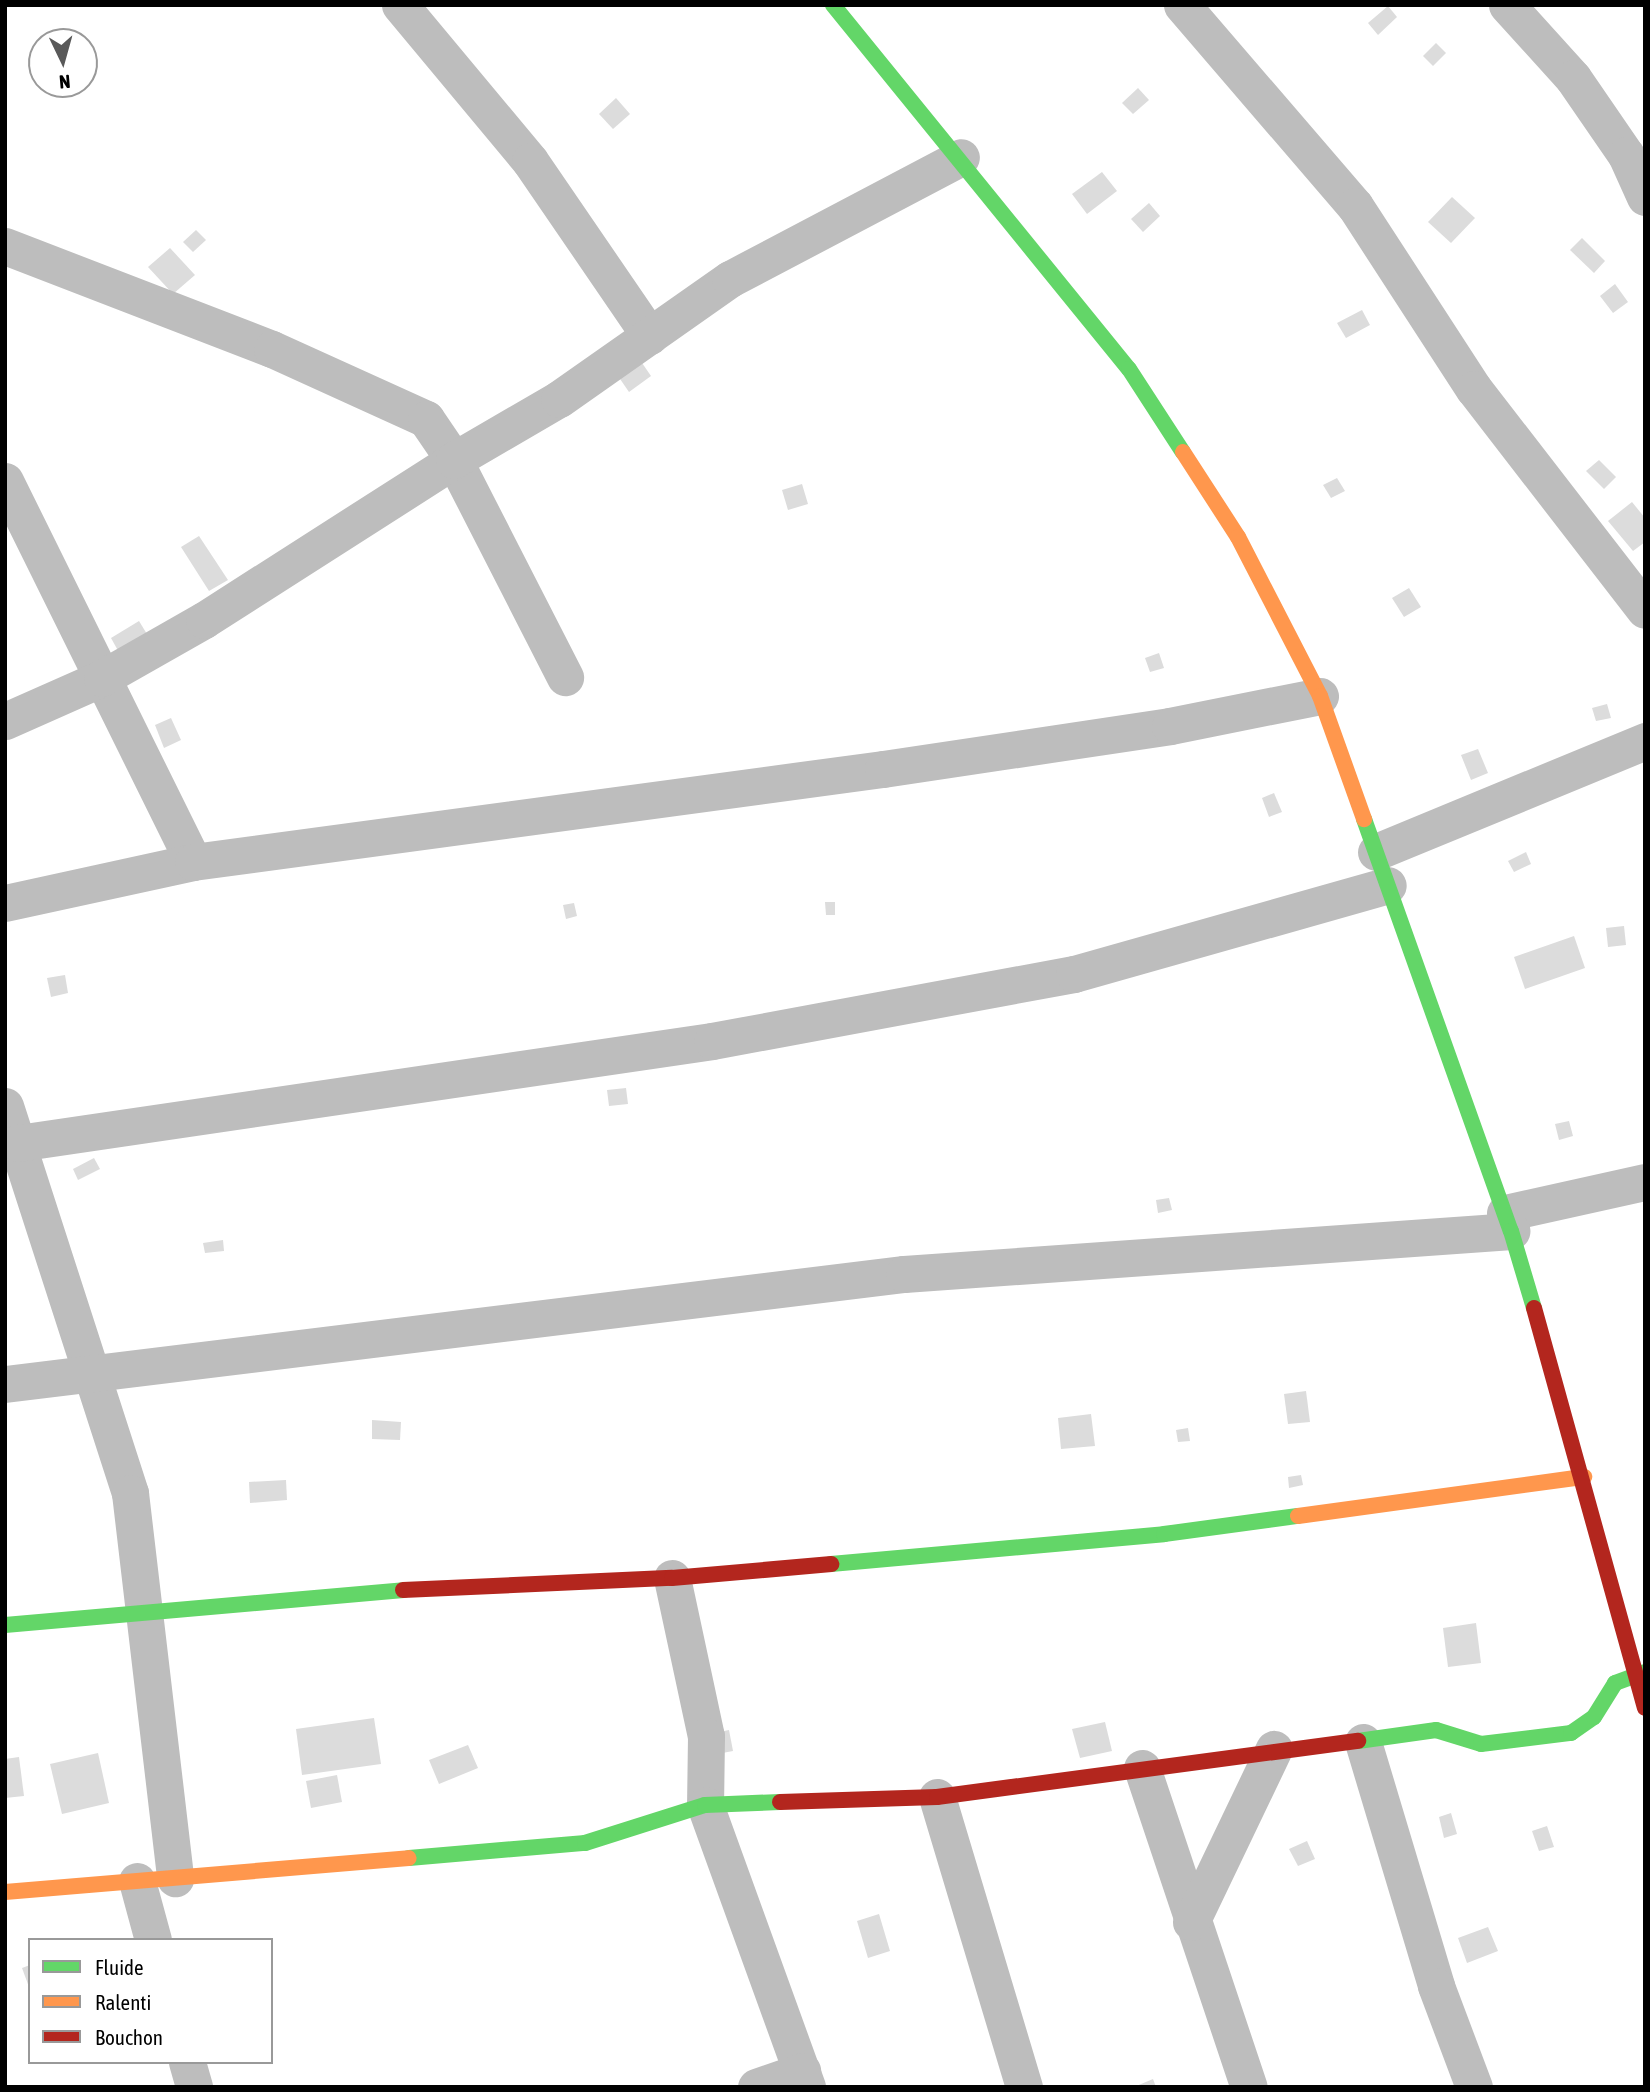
<!DOCTYPE html>
<html>
<head>
<meta charset="utf-8">
<style>
	body { margin:0 }
	#map { position:relative; width:1650px; height:2092px; overflow:hidden; background:#fff; font-family:"Asap Condensed",sans-serif }
	div>[style] { position:absolute }
	[style*='--x'] { left:calc(var(--x)*1px); top:calc(var(--y)*1px); width:calc(var(--w)*1px); rotate:calc(var(--a)*1deg) }
	.building>* { inset:0; background:#dcdcdc }
	.street>* { height:37px; margin:-18.5px; padding:0 18.5px; transform-origin:18.5px; border-radius:18.5px; background:#bdbdbd }
	.fast>* { height:16px; margin:-8px; padding:0 8px; transform-origin:8px; border-radius:8px; background:#63d668 }
	.slow>* { height:16px; margin:-8px; padding:0 8px; transform-origin:8px; border-radius:8px; background:#ff974d }
	.jam>* { height:16px; margin:-8px; padding:0 8px; transform-origin:8px; border-radius:8px; background:#b3261e }
	span { translate:-50% -50%; white-space:nowrap; text-align:center; line-height:1.15; -webkit-text-stroke:5px #fff; paint-order:stroke }
	.frame { position:absolute; inset:0; border:7px solid #000; pointer-events:none }
	.legend { position:absolute; left:28px; top:1938px; width:245px; height:126px; box-sizing:border-box; background:#fff; border:2px solid #999; margin:0; padding:9px 12px; list-style:none; font-size:21px; color:#000 }
	.legend li { display:flex; align-items:center; gap:14px; height:35px }
	.legend b { width:35px; border:2px solid #999 }
	.north { position:absolute; left:28px; top:28px; width:70px; height:70px; box-sizing:border-box; background:#fff; border:2px solid #999; border-radius:50%; rotate:175deg; font-size:19px; font-weight:700; line-height:28px; text-align:center; color:#000 }
	.north::after { content:''; display:block; margin:auto; width:24px; height:32px; background:#595959; clip-path:polygon(50% 0,100% 100%,50% 72%,0 100%) }
</style>
</head>
<body>
<div id="map">
	<div class="building">
		<div style="clip-path:polygon(1388px 6px,1397px 17px,1378px 35px,1368px 23px)"></div>
		<div style="clip-path:polygon(1436px 43px,1446px 53px,1433px 66px,1423px 56px)"></div>
		<div style="clip-path:polygon(1138px 88px,1149px 100px,1133px 114px,1122px 103px)"></div>
		<div style="clip-path:polygon(616px 98px,630px 114px,613px 129px,599px 114px)"></div>
		<div style="clip-path:polygon(1102px 172px,1117px 191px,1087px 214px,1072px 194px)"></div>
		<div style="clip-path:polygon(1452px 197px,1475px 218px,1451px 243px,1428px 222px)"></div>
		<div style="clip-path:polygon(1149px 203px,1160px 216px,1143px 232px,1131px 219px)"></div>
		<div style="clip-path:polygon(196px 230px,206px 240px,193px 252px,183px 242px)"></div>
		<div style="clip-path:polygon(1582px 238px,1605px 261px,1594px 273px,1570px 250px)"></div>
		<div style="clip-path:polygon(170px 248px,195px 275px,173px 294px,148px 267px)"></div>
		<div style="clip-path:polygon(1615px 284px,1628px 302px,1613px 313px,1600px 296px)"></div>
		<div style="clip-path:polygon(1362px 310px,1370px 325px,1346px 338px,1337px 323px)"></div>
		<div style="clip-path:polygon(640px 360px,651px 376px,629px 392px,618px 376px)"></div>
		<div style="clip-path:polygon(1599px 460px,1616px 477px,1604px 489px,1586px 471px)"></div>
		<div style="clip-path:polygon(1337px 478px,1345px 491px,1331px 498px,1323px 485px)"></div>
		<div style="clip-path:polygon(802px 484px,808px 504px,788px 510px,782px 490px)"></div>
		<div style="clip-path:polygon(1632px 502px,1645px 518px,1645px 542px,1633px 551px,1608px 521px)"></div>
		<div style="clip-path:polygon(199px 536px,228px 580px,209px 591px,181px 547px)"></div>
		<div style="clip-path:polygon(1409px 588px,1421px 607px,1404px 617px,1392px 598px)"></div>
		<div style="clip-path:polygon(139px 621px,150px 639px,121px 656px,111px 638px)"></div>
		<div style="clip-path:polygon(1159px 653px,1164px 668px,1150px 672px,1145px 658px)"></div>
		<div style="clip-path:polygon(1607px 704px,1611px 718px,1596px 721px,1592px 708px)"></div>
		<div style="clip-path:polygon(171px 718px,181px 740px,164px 748px,155px 725px)"></div>
		<div style="clip-path:polygon(1478px 749px,1488px 773px,1471px 780px,1461px 755px)"></div>
		<div style="clip-path:polygon(1274px 793px,1282px 812px,1269px 817px,1262px 798px)"></div>
		<div style="clip-path:polygon(1526px 852px,1531px 864px,1514px 872px,1508px 861px)"></div>
		<div style="clip-path:polygon(825px 902px,835px 902px,835px 915px,826px 915px)"></div>
		<div style="clip-path:polygon(574px 903px,577px 916px,566px 919px,563px 905px)"></div>
		<div style="clip-path:polygon(1624px 926px,1626px 945px,1608px 947px,1606px 928px)"></div>
		<div style="clip-path:polygon(1574px 936px,1585px 968px,1525px 989px,1514px 957px)"></div>
		<div style="clip-path:polygon(65px 975px,68px 993px,51px 997px,47px 978px)"></div>
		<div style="clip-path:polygon(626px 1088px,628px 1104px,609px 1106px,607px 1090px)"></div>
		<div style="clip-path:polygon(1569px 1121px,1573px 1136px,1559px 1140px,1555px 1124px)"></div>
		<div style="clip-path:polygon(94px 1158px,100px 1169px,78px 1180px,73px 1169px)"></div>
		<div style="clip-path:polygon(1169px 1198px,1172px 1210px,1158px 1213px,1156px 1200px)"></div>
		<div style="clip-path:polygon(223px 1240px,224px 1251px,205px 1253px,203px 1243px)"></div>
		<div style="clip-path:polygon(1306px 1391px,1310px 1422px,1288px 1424px,1284px 1394px)"></div>
		<div style="clip-path:polygon(1091px 1414px,1095px 1446px,1061px 1449px,1058px 1418px)"></div>
		<div style="clip-path:polygon(372px 1420px,401px 1422px,400px 1440px,372px 1439px)"></div>
		<div style="clip-path:polygon(1188px 1428px,1190px 1441px,1178px 1442px,1176px 1430px)"></div>
		<div style="clip-path:polygon(1301px 1475px,1303px 1485px,1289px 1488px,1288px 1477px)"></div>
		<div style="clip-path:polygon(286px 1480px,287px 1500px,250px 1503px,249px 1482px)"></div>
		<div style="clip-path:polygon(1476px 1623px,1481px 1663px,1448px 1667px,1443px 1628px)"></div>
		<div style="clip-path:polygon(374px 1718px,381px 1764px,302px 1775px,296px 1729px)"></div>
		<div style="clip-path:polygon(1105px 1722px,1112px 1751px,1080px 1758px,1072px 1729px)"></div>
		<div style="clip-path:polygon(729px 1730px,733px 1751px,712px 1755px,709px 1734px)"></div>
		<div style="clip-path:polygon(468px 1745px,478px 1768px,439px 1784px,429px 1760px)"></div>
		<div style="clip-path:polygon(98px 1753px,109px 1803px,62px 1814px,50px 1764px)"></div>
		<div style="clip-path:polygon(19px 1757px,24px 1796px,5px 1798px,5px 1759px)"></div>
		<div style="clip-path:polygon(337px 1775px,342px 1802px,311px 1808px,306px 1781px)"></div>
		<div style="clip-path:polygon(1451px 1813px,1457px 1834px,1444px 1838px,1439px 1817px)"></div>
		<div style="clip-path:polygon(1547px 1826px,1554px 1847px,1539px 1851px,1532px 1831px)"></div>
		<div style="clip-path:polygon(1307px 1841px,1315px 1859px,1298px 1866px,1289px 1849px)"></div>
		<div style="clip-path:polygon(879px 1914px,890px 1951px,868px 1958px,857px 1921px)"></div>
		<div style="clip-path:polygon(1488px 1927px,1498px 1951px,1467px 1963px,1458px 1938px)"></div>
		<div style="clip-path:polygon(30px 1965px,30px 1987px,29px 1987px,22px 1968px)"></div>
		<div style="clip-path:polygon(1153px 2079px,1156px 2087px,1134px 2087px)"></div>
	</div>
	<div class="street">
		<div style="--x:400;--y:5;--w:203;--a:50.2"></div>
		<div style="--x:530;--y:161;--w:212;--a:55.6"></div>
		<div style="--x:1182;--y:5;--w:265;--a:49.3"></div>
		<div style="--x:1355;--y:206;--w:218;--a:57"></div>
		<div style="--x:1474;--y:389;--w:279;--a:52.3"></div>
		<div style="--x:1507;--y:5;--w:98;--a:47.9"></div>
		<div style="--x:1573;--y:78;--w:93;--a:55.5"></div>
		<div style="--x:1626;--y:155;--w:46;--a:65.7"></div>
		<div style="--x:5;--y:246;--w:286;--a:21.1"></div>
		<div style="--x:272;--y:349;--w:169;--a:24.4"></div>
		<div style="--x:426;--y:419;--w:50;--a:55.7"></div>
		<div style="--x:454;--y:460;--w:244;--a:62.9"></div>
		<div style="--x:5;--y:481;--w:425;--a:63.7"></div>
		<div style="--x:5;--y:721;--w:106;--a:-23.9"></div>
		<div style="--x:102;--y:678;--w:117;--a:-29.6"></div>
		<div style="--x:204;--y:620;--w:297;--a:-32.6"></div>
		<div style="--x:454;--y:460;--w:121;--a:-30.2"></div>
		<div style="--x:559;--y:399;--w:209;--a:-35.1"></div>
		<div style="--x:730;--y:279;--w:261;--a:-27.8"></div>
		<div style="--x:1376;--y:852;--w:291;--a:-22.4"></div>
		<div style="--x:5;--y:903;--w:192;--a:-12.3"></div>
		<div style="--x:193;--y:862;--w:696;--a:-7.68"></div>
		<div style="--x:883;--y:769;--w:290;--a:-8.5"></div>
		<div style="--x:1170;--y:726;--w:153;--a:-11.3"></div>
		<div style="--x:5;--y:1106;--w:407;--a:72.1"></div>
		<div style="--x:130;--y:1493;--w:388;--a:83.3"></div>
		<div style="--x:18;--y:1143;--w:701;--a:-8.36"></div>
		<div style="--x:712;--y:1041;--w:368;--a:-10.5"></div>
		<div style="--x:1074;--y:974;--w:326;--a:-15.8"></div>
		<div style="--x:1505;--y:1213;--w:143;--a:-12.5"></div>
		<div style="--x:5;--y:1384;--w:906;--a:-6.98"></div>
		<div style="--x:904;--y:1274;--w:609;--a:-4.05"></div>
		<div style="--x:672;--y:1578;--w:162;--a:77.9"></div>
		<div style="--x:706;--y:1736;--w:69;--a:90.8"></div>
		<div style="--x:705;--y:1805;--w:300;--a:70.1"></div>
		<div style="--x:1363;--y:1742;--w:255;--a:73.3"></div>
		<div style="--x:1436;--y:1986;--w:108;--a:69.4"></div>
		<div style="--x:1142;--y:1768;--w:336;--a:71.5"></div>
		<div style="--x:937;--y:1797;--w:303;--a:73.3"></div>
		<div style="--x:137;--y:1881;--w:61;--a:74.8"></div>
		<div style="--x:1191;--y:1922;--w:192;--a:-64.4"></div>
		<div style="--x:187;--y:2062;--w:26;--a:74"></div>
		<div style="--x:756;--y:2087;--w:49;--a:-19.2"></div>
	</div>
	<div class="fast">
		<div style="--x:833;--y:5;--w:469;--a:50.9"></div>
		<div style="--x:1129;--y:369;--w:99;--a:57"></div>
		<div style="--x:1364;--y:819;--w:437;--a:70.4"></div>
		<div style="--x:1511;--y:1231;--w:80;--a:73.4"></div>
		<div style="--x:831;--y:1564;--w:334;--a:-5.1"></div>
		<div style="--x:1164;--y:1534;--w:135;--a:-7.7"></div>
		<div style="--x:5;--y:1625;--w:400;--a:-5"></div>
		<div style="--x:1358;--y:1741;--w:79;--a:-8"></div>
		<div style="--x:1436;--y:1730;--w:47;--a:17.3"></div>
		<div style="--x:1481;--y:1744;--w:91;--a:-7"></div>
		<div style="--x:1571;--y:1733;--w:28;--a:-35"></div>
		<div style="--x:1594;--y:1717;--w:40;--a:-58"></div>
		<div style="--x:1615;--y:1683;--w:32;--a:-20"></div>
		<div style="--x:409;--y:1858;--w:177;--a:-4.9"></div>
		<div style="--x:585;--y:1843;--w:126;--a:-17.6"></div>
		<div style="--x:705;--y:1805;--w:75;--a:-2.3"></div>
	</div>
	<div class="slow">
		<div style="--x:1183;--y:452;--w:101;--a:57.1"></div>
		<div style="--x:1238;--y:537;--w:179;--a:62.7"></div>
		<div style="--x:1320;--y:696;--w:131;--a:70.3"></div>
		<div style="--x:1298;--y:1516;--w:289;--a:-7.8"></div>
		<div style="--x:5;--y:1892;--w:405;--a:-4.8"></div>
	</div>
	<div class="jam">
		<div style="--x:1534;--y:1308;--w:415;--a:74.5"></div>
		<div style="--x:403;--y:1590;--w:269;--a:-2.6"></div>
		<div style="--x:672;--y:1578;--w:160;--a:-5"></div>
		<div style="--x:780;--y:1802;--w:157;--a:-1.8"></div>
		<div style="--x:937;--y:1797;--w:425;--a:-7.6"></div>
	</div>
	<div class="frame"></div>
	<ul class="legend">
	<li><b style="height:9px;background:#63d668"></b>Fluide</li>
	<li><b style="height:9px;background:#ff974d"></b>Ralenti</li>
	<li><b style="height:9px;background:#b3261e"></b>Bouchon</li>
	</ul>
	<div class="north">N</div>
</div>
</body>
</html>
